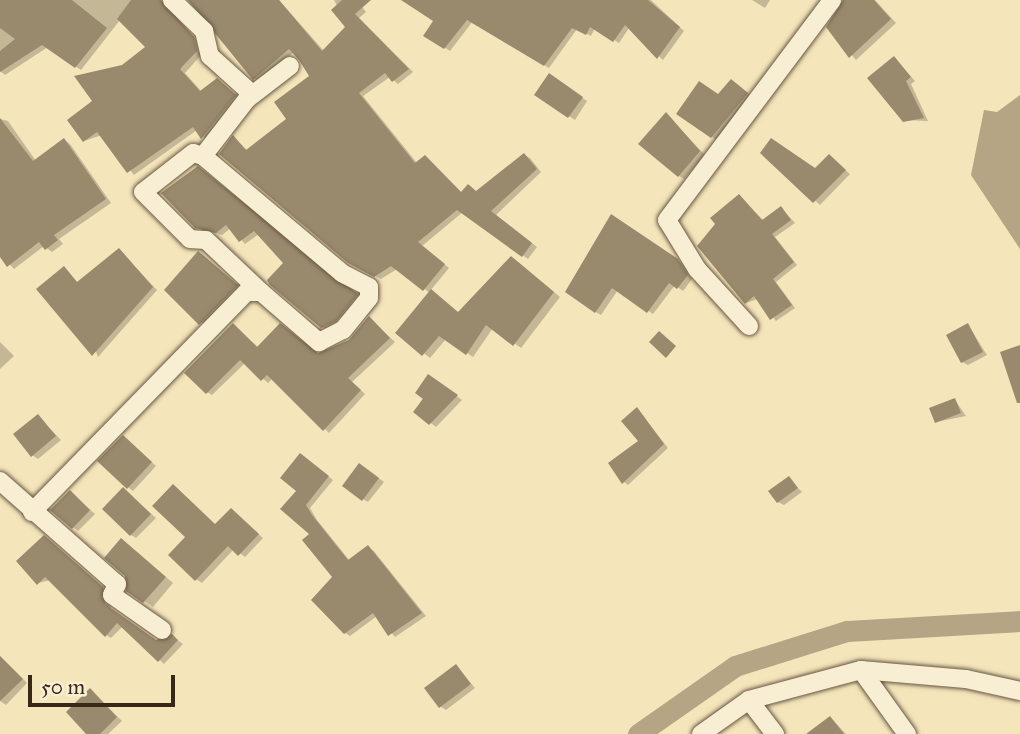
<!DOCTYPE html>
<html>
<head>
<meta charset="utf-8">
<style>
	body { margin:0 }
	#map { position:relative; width:1020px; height:734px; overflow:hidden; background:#f5e5bb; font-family:"IM FELL Great Primer",serif }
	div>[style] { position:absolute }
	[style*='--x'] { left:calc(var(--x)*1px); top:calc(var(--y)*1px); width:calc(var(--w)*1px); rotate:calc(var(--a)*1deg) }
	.water>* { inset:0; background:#b5a584 }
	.shadow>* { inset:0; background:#0003 }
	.canal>* { height:21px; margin:-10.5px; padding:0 10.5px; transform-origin:10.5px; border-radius:10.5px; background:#b5a584 }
	.building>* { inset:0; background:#9a8a6d }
	.roads { filter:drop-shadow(0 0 2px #675741) drop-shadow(0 0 2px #675741) }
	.street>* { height:18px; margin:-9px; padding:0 9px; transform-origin:9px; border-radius:9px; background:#f8eed3 }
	span { translate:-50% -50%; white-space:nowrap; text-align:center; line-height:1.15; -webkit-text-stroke:5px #f8eed3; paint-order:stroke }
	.scale { position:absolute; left:28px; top:675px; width:147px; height:32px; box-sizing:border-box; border:4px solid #382818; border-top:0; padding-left:9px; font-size:21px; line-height:24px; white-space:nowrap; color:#382818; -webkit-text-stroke:5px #f8eed3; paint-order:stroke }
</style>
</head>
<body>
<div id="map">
	<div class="water">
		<div style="clip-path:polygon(1020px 95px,1020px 249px,971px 175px,984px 110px,997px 112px)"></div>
	</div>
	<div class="shadow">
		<div style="clip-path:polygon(0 0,155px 0,199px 42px,202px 54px,185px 73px,202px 92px,218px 80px,240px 99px,208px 141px,197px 130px,134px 175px,102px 135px,84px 141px,95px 102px,147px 47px,120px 20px,81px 70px,48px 47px,5px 75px,0 71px)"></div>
		<div style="clip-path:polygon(190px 0,279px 0,324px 51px,348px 27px,334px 0,357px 0,366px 12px,359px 18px,413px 72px,398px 84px,390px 77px,363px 96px,417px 163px,425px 157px,462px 193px,477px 193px,524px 155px,530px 158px,541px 172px,496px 215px,537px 247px,528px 259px,463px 212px,422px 246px,449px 268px,430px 291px,459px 313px,518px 262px,560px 297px,521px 348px,493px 328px,473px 357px,446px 339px,430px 358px,397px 332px,430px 293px,397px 269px,381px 279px,349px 262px,234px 138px,248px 151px,289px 119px,311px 76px,294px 52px,260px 82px,254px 78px)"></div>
		<div style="clip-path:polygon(422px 0,651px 0,684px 31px,663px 60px,629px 28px,619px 43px,595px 28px,591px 36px,577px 29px,549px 68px,473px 21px,450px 51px,426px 35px,435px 20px)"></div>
		<div style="clip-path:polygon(752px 0,770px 0,765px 8px)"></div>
		<div style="clip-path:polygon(845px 0,875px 0,896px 23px,856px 60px,828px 27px)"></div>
		<div style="clip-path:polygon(895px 59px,915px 81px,911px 84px,928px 121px,904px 120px)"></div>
		<div style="clip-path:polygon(555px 79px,587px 101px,575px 120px,536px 95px)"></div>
		<div style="clip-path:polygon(737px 84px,753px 97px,717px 140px,712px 137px,719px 96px)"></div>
		<div style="clip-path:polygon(667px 115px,705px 155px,684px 179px,679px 176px)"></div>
		<div style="clip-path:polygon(0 119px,8px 121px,36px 161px,64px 140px,70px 144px,111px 203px,59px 239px,63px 244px,52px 252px,44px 246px,14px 269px,0 254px)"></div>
		<div style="clip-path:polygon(763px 153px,815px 170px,829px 156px,850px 174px,820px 205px)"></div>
		<div style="clip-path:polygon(204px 172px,362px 298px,327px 330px,322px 327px,285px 263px,259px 234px,245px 244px,231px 228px,222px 235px,196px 227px)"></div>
		<div style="clip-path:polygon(739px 196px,764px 221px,781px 208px,795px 223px,775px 237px,797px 265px,776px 282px,795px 308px,776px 321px,758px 299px,746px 303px)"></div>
		<div style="clip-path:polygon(617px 219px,683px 264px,692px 279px,683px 291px,675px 285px,653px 314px,618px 290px,601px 315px,596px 312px)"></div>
		<div style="clip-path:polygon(119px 250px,157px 290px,98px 357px,64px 268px,78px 283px)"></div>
		<div style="clip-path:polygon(201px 253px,242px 290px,206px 326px,166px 290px)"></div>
		<div style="clip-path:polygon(369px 318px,395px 342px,352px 382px,365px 394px,329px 433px,273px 378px,268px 383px,245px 363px,212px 395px,207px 392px,238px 329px,259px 348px,324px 354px,350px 341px)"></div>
		<div style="clip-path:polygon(968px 325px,987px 355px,968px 365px,962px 362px)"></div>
		<div style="clip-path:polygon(0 342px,14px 356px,0 369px)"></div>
		<div style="clip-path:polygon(434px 379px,462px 400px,436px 427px,415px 411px)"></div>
		<div style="clip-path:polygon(955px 400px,966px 416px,936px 422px)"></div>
		<div style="clip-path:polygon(638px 410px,668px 448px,628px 485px,624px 482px,640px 442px)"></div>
		<div style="clip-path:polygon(38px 416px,61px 440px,38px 459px,32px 455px)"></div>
		<div style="clip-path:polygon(129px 441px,156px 466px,133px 491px,128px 487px)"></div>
		<div style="clip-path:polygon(305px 458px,333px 480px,310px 508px,317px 520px,350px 561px,373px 550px,426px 616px,395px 637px,377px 616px,350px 636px,345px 633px,335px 578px,299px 490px)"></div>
		<div style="clip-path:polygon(365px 468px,384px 482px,368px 502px,363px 499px)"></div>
		<div style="clip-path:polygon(789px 479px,802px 492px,784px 505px,778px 502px)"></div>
		<div style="clip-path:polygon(123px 489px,156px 518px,136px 538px,131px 535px)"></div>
		<div style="clip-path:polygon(70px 492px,95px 514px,78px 531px,73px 527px)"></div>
		<div style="clip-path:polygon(231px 510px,263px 538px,245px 557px,234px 549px,202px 583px,196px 579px,216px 526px)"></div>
		<div style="clip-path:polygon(122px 540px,173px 583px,153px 607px,128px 590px)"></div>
		<div style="clip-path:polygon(50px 541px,108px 592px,111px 609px,157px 641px,172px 636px,183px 644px,164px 664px,123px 626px,111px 638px,106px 635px,51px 580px,38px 583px)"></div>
		<div style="clip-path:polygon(0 656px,27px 683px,6px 705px,0 701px)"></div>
		<div style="clip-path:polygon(456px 666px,475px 688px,446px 710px,440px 706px)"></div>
		<div style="clip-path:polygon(91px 691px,122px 721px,108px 734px,89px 734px)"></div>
		<div style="clip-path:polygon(831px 718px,846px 734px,809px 734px)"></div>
	</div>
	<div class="canal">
		<div style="--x:638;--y:734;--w:118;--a:-35"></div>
		<div style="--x:735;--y:666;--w:117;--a:-17.4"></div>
		<div style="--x:847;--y:631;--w:173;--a:-3.3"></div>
	</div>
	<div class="building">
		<div style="clip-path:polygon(0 0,72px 0,107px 28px,75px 68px,42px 45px,0 72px,0 51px,15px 39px,0 28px)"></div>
		<div style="clip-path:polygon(131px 0,161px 0,194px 37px,197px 51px,180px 69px,200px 91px,217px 78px,236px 95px,201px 139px,193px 127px,127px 173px,97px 132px,83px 142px,67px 120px,92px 101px,74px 76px,122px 65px,145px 47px,117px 19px)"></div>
		<div style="clip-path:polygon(188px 0,279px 0,322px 51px,345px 27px,331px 10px,342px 0,371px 0,355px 14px,409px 69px,392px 82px,385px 73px,359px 93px,415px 163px,425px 155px,461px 192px,468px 184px,476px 191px,524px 153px,537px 169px,491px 211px,532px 243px,522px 257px,457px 210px,418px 242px,445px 264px,423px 291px,391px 266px,374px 277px,348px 263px,219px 154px,233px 135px,246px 150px,286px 119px,274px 102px,309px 76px,299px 60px,289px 49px,253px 80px)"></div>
		<div style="clip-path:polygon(401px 0,648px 0,680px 27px,657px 59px,625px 25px,613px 42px,590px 27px,586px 35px,572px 28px,544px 66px,467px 20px,444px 49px,423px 36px,433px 21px)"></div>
		<div style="clip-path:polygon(843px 0,874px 0,891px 19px,849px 58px,826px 27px)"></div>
		<div style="clip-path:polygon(894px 56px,911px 77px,906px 81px,924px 118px,903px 122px,867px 78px)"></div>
		<div style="clip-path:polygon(549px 73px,583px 97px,568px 118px,534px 95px)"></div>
		<div style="clip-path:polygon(731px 79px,748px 93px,711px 138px,676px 114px,699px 81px,718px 94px)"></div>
		<div style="clip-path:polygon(666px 112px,700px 151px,678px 177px,638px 144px)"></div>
		<div style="clip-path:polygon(0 118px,33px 161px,64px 138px,106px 199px,54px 235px,58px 240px,45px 250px,39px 242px,7px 267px,0 257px)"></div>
		<div style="clip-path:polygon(771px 138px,815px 168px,829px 154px,846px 170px,813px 203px,760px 153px)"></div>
		<div style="clip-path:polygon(198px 166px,358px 294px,336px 321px,321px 328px,270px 285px,267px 280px,283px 263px,254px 231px,239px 242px,226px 225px,216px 233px,195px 228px,161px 193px)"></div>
		<div style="clip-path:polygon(739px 194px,762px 220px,781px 206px,791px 220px,772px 234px,794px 262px,773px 279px,792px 305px,770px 320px,754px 296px,745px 304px,697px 246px,715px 224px,710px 218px)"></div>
		<div style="clip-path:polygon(611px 214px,678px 259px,688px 275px,677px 289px,669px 283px,647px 313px,612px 288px,595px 313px,565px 292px)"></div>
		<div style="clip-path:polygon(119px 248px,153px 287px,92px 356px,36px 289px,64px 266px,77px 282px)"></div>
		<div style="clip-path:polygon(198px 251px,238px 285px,199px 325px,164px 290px)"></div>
		<div style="clip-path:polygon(511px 256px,554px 292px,513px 346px,486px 325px,466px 355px,439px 336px,422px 356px,395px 333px,431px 289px,458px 312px)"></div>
		<div style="clip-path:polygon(369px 316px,390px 338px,348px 378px,361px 390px,323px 431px,267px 375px,261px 381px,240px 360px,206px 394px,184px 373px,233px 323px,257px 347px,280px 323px,318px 353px,349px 340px)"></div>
		<div style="clip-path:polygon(968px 323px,983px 352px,961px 363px,946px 335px)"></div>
		<div style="clip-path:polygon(659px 331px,676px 346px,666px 358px,649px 342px)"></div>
		<div style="clip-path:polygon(1020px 345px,1020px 403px,1017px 403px,1000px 352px)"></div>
		<div style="clip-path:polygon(428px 374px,458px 395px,429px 425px,413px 412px,423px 399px,415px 393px)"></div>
		<div style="clip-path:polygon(955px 398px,961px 413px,935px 423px,929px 408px)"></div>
		<div style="clip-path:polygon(637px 407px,664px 444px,622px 484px,608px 463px,638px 441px,621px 421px)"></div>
		<div style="clip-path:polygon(38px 414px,56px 436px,31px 457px,13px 434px)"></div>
		<div style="clip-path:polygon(123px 435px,152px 462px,127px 489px,97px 461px)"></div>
		<div style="clip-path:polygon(300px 453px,329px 476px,306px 505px,312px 515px,348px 560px,368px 545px,422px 613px,388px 636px,373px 613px,344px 634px,311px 600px,332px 577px,302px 540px,309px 534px,280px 509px,296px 491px,280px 478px)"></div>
		<div style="clip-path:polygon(359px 463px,379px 478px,362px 501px,342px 486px)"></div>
		<div style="clip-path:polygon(789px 476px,798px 488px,777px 503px,768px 491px)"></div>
		<div style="clip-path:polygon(173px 484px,215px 524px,231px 508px,259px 534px,238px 556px,228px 546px,195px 581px,168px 555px,185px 537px,152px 506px)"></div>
		<div style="clip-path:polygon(123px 487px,151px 514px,130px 536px,102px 509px)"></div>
		<div style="clip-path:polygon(70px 490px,90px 510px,72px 529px,50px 510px)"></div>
		<div style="clip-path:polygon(44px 535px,103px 587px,105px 604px,156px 640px,172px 634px,178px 640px,158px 662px,117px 623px,105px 637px,45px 577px,37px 585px,16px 561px)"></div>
		<div style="clip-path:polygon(121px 538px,166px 577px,143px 603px,126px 591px,125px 576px,104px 558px)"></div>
		<div style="clip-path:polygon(0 656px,23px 679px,0 701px)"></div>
		<div style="clip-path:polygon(456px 664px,471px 684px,439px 708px,424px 688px)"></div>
		<div style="clip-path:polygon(90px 688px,117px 717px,100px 734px,86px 734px,66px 712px)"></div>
		<div style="clip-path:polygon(830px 716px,844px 734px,806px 734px)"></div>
	</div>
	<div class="roads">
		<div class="street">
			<div style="--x:172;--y:0;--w:45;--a:44.1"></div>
			<div style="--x:204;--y:31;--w:26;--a:77"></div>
			<div style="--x:210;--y:56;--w:57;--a:42.1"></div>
			<div style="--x:203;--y:156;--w:10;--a:-163"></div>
			<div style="--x:193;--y:153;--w:63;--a:142"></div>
			<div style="--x:143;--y:192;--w:66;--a:45"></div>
			<div style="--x:190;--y:239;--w:16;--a:4"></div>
			<div style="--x:206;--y:240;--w:76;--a:43.4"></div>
			<div style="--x:749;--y:326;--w:77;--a:-132.4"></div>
			<div style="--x:697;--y:269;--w:57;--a:-121.5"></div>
			<div style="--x:667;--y:220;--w:275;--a:-53.1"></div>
			<div style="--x:0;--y:481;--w:156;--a:41.4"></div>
			<div style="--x:117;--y:584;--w:12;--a:114"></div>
			<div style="--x:112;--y:595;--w:61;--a:35"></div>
			<div style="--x:32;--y:512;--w:308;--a:-45.7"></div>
			<div style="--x:247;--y:292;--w:14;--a:0"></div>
			<div style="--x:261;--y:292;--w:77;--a:40.8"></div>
			<div style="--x:319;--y:342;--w:27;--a:-27"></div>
			<div style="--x:343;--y:330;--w:41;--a:-50.9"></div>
			<div style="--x:369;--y:298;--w:11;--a:-90"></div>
			<div style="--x:369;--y:287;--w:30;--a:-153"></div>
			<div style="--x:342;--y:273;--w:182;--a:-139.9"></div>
			<div style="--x:203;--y:156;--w:72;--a:-52.3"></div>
			<div style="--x:247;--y:99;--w:54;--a:-37.5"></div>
			<div style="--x:861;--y:670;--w:79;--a:54.3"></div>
			<div style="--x:749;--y:700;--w:43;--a:52.6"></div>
			<div style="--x:701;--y:734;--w:59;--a:-35.3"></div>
			<div style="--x:749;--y:700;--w:116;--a:-15"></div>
			<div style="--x:861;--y:670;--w:105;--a:4.9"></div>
			<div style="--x:966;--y:679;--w:55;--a:12.5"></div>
		</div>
	</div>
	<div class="scale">50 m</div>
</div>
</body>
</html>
